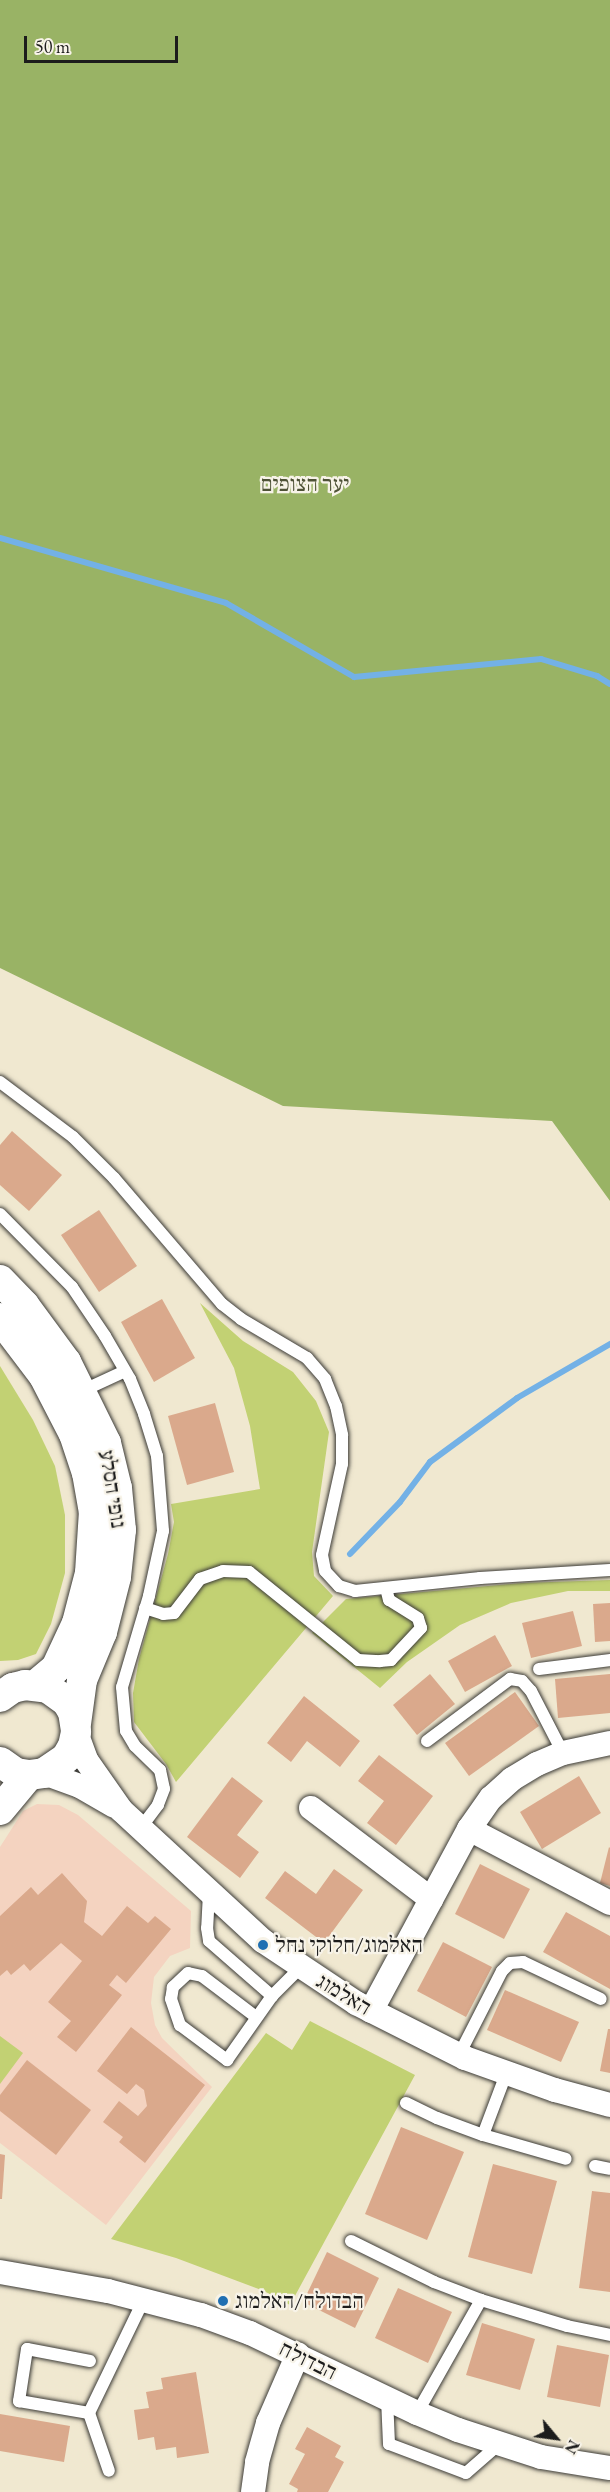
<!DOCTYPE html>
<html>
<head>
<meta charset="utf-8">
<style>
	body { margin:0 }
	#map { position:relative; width:610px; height:2492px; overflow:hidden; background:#f0e8d0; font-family:"EB Garamond","Frank Ruhl Libre",serif }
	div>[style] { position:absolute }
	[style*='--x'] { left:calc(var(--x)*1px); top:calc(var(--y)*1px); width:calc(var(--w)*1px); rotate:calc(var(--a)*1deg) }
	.built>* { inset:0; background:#f4d3c0 }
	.green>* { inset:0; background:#c2d173 }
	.forest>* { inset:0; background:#99b365 }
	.stream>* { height:6px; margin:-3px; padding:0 3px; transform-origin:3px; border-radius:3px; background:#73b1e6 }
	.building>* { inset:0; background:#daa98c }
	.roads { filter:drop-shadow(0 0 2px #3c3b37) drop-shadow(0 0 2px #3c3b37) }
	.service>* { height:12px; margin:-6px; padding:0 6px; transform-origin:6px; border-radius:6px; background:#fff }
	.minor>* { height:24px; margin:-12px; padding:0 12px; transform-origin:12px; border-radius:12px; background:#fff }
	.tertiary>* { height:30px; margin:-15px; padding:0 15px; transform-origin:15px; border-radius:15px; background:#fff }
	.dots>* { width:16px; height:16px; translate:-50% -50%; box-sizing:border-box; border:3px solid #f7f3e8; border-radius:50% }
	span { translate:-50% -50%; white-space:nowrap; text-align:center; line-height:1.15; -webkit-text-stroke:4.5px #f7f3e8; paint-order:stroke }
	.park-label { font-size:22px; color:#4e5236 }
	.street-label { font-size:22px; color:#1c1c1c }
	.poi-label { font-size:22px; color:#1c1c1c }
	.left { translate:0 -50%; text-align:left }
	.north { position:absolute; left:526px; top:2408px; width:60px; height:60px; -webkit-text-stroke:4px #f7f3e8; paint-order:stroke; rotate:119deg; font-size:16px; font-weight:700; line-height:24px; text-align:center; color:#1c1c1c }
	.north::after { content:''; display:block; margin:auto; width:21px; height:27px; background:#1c1c1c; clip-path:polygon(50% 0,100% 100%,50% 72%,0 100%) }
	.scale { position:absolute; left:24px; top:36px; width:154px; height:27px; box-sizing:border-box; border:3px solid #1c1c1c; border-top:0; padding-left:8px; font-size:18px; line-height:21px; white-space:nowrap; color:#1c1c1c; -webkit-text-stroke:4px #f7f3e8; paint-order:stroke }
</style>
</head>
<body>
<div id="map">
	<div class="built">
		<div style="clip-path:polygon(37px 1804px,59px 1805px,78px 1815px,191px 1911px,190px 1948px,170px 1956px,154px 1977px,151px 2003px,155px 2025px,162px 2038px,212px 2087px,106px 2225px,0 2143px,0 1847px,23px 1811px)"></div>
	</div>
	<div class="green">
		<div style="clip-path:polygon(200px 1303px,243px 1341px,293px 1372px,316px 1401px,329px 1432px,312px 1552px,314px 1576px,333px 1596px,176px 1782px,166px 1764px,134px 1722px,133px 1693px,139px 1659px,168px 1554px,174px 1522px,171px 1504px,260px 1489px,250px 1426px,234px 1368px)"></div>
		<div style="clip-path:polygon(0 1366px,33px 1420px,55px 1466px,65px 1515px,65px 1573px,51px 1624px,36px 1654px,18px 1660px,0 1661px)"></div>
		<div style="clip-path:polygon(610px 1580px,610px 1591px,568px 1591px,511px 1603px,460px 1625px,407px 1662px,380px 1688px,312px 1633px,346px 1599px,522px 1583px)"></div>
		<div style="clip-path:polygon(310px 2021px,415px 2075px,290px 2305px,264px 2291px,176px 2258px,111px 2239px,266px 2033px,292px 2050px)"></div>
		<div style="clip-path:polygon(0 2036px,23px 2053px,0 2084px)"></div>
	</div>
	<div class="forest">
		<div style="clip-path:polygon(0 0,610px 0,610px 1201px,552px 1121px,283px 1106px,0 968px)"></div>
	</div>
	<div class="stream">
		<div style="--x:0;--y:538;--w:235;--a:16"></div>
		<div style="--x:226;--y:603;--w:148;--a:30"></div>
		<div style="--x:354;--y:677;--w:188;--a:-5.5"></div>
		<div style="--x:541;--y:659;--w:59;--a:16.9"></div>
		<div style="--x:597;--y:676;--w:15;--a:32"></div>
		<div style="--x:350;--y:1554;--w:72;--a:-46.1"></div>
		<div style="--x:400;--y:1502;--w:50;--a:-53.1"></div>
		<div style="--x:430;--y:1462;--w:108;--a:-36.3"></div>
		<div style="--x:517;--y:1398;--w:108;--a:-30.1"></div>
	</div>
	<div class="building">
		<div style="clip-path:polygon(12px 1131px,62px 1175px,29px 1211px,0 1185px,0 1145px)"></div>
		<div style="clip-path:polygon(99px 1210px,137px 1266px,99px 1292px,61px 1235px)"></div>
		<div style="clip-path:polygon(162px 1299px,195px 1358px,154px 1382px,121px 1322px)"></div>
		<div style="clip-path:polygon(215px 1403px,234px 1472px,187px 1485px,168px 1416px)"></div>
		<div style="clip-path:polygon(610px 1603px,610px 1641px,595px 1642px,593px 1604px)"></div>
		<div style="clip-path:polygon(573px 1611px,582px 1646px,531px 1658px,522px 1623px)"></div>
		<div style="clip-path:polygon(495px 1635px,512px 1666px,465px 1692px,448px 1661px)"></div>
		<div style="clip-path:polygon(430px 1674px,455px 1704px,417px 1735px,393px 1705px)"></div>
		<div style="clip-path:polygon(610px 1674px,610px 1713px,558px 1718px,555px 1679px)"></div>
		<div style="clip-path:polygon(515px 1692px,539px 1726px,469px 1776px,445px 1743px)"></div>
		<div style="clip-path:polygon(304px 1696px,360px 1741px,340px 1767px,307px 1741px,291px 1762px,267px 1743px)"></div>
		<div style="clip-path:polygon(379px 1755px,433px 1796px,396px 1845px,367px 1823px,384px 1801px,358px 1781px)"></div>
		<div style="clip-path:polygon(579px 1776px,601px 1813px,542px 1849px,520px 1812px)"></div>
		<div style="clip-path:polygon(232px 1777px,263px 1801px,237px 1835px,259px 1852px,240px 1878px,187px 1837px)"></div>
		<div style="clip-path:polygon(609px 1847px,610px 1848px,610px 1886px,600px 1883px)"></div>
		<div style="clip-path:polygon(480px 1864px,530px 1889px,504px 1939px,455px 1914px)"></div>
		<div style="clip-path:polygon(334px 1869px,363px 1890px,324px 1943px,265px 1898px,285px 1871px,316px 1894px)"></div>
		<div style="clip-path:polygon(62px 1873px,87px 1901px,84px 1922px,102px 1936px,127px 1906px,148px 1923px,155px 1916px,171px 1929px,126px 1983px,117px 1975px,109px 1985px,122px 1995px,76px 2052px,57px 2037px,71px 2021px,48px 2002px,82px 1961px,61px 1943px,30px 1971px,24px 1964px,11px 1975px,7px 1970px,0 1976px,0 1916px,31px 1887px,38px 1895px)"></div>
		<div style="clip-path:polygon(566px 1912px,610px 1936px,610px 1989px,543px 1952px)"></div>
		<div style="clip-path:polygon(443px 1942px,492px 1967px,466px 2017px,417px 1991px)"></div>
		<div style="clip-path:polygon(505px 1990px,579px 2022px,561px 2062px,487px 2030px)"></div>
		<div style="clip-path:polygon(131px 2027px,205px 2085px,145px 2163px,119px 2142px,123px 2137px,103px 2122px,119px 2101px,138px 2116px,147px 2106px,144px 2090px,136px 2084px,127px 2094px,97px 2071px)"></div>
		<div style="clip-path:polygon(608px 2029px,610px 2029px,610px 2073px,600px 2071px)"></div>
		<div style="clip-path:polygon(27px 2060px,91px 2110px,56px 2155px,0 2111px,0 2095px)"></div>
		<div style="clip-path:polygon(401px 2127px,464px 2152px,427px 2240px,365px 2214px)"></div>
		<div style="clip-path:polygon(0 2154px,5px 2155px,2px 2199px,0 2199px)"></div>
		<div style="clip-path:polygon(493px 2164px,557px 2181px,532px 2274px,468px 2257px)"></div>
		<div style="clip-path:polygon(592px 2191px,610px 2193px,610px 2292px,579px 2288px)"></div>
		<div style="clip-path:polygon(327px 2252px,379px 2278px,355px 2328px,303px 2302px)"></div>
		<div style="clip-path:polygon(398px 2288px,452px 2312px,428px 2363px,375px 2338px)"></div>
		<div style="clip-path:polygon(482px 2323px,535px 2339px,520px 2390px,466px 2375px)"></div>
		<div style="clip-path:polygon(557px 2345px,609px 2355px,600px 2407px,547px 2397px)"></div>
		<div style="clip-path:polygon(196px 2372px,209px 2453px,177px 2458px,176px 2447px,156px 2450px,154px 2437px,138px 2440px,134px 2410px,149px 2408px,146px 2392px,163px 2389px,161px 2378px)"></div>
		<div style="clip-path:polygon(0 2414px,70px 2426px,64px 2462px,0 2451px)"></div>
		<div style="clip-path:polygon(307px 2427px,341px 2446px,335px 2457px,344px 2462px,328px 2492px,297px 2492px,298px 2489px,289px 2484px,305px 2454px,295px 2449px)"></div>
	</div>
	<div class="roads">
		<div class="service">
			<div style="--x:0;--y:1082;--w:91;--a:37"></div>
			<div style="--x:73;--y:1137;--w:58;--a:45"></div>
			<div style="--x:114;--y:1178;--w:166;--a:49.4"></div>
			<div style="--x:222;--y:1304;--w:24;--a:38"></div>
			<div style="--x:241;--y:1319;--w:77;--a:30.6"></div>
			<div style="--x:307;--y:1358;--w:28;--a:49"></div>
			<div style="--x:325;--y:1379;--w:29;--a:68"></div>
			<div style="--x:336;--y:1406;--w:30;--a:78"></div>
			<div style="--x:342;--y:1435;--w:29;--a:90"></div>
			<div style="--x:342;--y:1464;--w:93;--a:102.4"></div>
			<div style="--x:322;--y:1555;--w:16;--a:79"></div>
			<div style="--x:325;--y:1571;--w:21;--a:47"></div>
			<div style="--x:339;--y:1586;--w:17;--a:17"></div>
			<div style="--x:355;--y:1591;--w:126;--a:-5.9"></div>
			<div style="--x:480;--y:1578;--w:130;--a:-3.5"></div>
			<div style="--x:0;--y:1214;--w:103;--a:45.4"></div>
			<div style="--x:72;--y:1287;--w:59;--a:56"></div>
			<div style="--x:105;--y:1336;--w:50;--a:59.8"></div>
			<div style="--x:130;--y:1379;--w:38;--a:68"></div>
			<div style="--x:144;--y:1414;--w:44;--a:72.8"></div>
			<div style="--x:157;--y:1456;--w:75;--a:85.4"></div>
			<div style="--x:163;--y:1531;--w:66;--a:102.2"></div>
			<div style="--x:149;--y:1596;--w:95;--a:106.5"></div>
			<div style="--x:122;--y:1687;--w:44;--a:84.8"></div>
			<div style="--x:126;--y:1731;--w:17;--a:59"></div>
			<div style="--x:135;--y:1746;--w:35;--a:44"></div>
			<div style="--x:160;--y:1770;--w:19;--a:78"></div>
			<div style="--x:164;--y:1789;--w:17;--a:111"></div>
			<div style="--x:158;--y:1805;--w:30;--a:127"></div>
			<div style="--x:82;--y:1391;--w:47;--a:-24.9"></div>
			<div style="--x:145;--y:1608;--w:19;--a:18"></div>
			<div style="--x:163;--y:1614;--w:11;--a:-5"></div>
			<div style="--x:174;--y:1613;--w:43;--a:-52.6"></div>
			<div style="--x:200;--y:1579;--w:24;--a:-19"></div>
			<div style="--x:223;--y:1571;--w:26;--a:2"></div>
			<div style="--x:249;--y:1572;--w:140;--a:38.9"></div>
			<div style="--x:358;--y:1660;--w:22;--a:3"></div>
			<div style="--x:380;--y:1661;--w:11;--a:-5"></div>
			<div style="--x:391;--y:1660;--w:44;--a:-46.8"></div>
			<div style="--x:421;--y:1628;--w:10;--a:-107"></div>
			<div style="--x:418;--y:1618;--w:34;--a:-148"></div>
			<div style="--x:389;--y:1600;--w:12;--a:-104"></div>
			<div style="--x:539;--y:1669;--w:72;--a:-7.2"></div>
			<div style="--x:427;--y:1741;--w:104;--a:-36.8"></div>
			<div style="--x:510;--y:1679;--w:12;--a:9"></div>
			<div style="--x:522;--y:1681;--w:13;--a:48"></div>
			<div style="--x:531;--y:1691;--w:70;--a:62.7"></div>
			<div style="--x:209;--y:1893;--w:35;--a:93"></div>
			<div style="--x:207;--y:1928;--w:13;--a:81"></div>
			<div style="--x:209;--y:1941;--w:84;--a:41.1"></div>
			<div style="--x:272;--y:1996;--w:41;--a:-45"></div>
			<div style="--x:256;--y:2017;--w:68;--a:-142.8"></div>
			<div style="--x:202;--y:1976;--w:14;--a:-168"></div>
			<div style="--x:188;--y:1973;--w:21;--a:137"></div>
			<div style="--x:173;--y:1987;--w:12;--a:99"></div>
			<div style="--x:171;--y:1999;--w:28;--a:71"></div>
			<div style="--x:180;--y:2025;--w:59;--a:36.7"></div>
			<div style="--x:227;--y:2060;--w:78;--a:-54.9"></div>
			<div style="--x:459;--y:2055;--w:94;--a:-62.9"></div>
			<div style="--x:502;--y:1971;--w:11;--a:-45"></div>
			<div style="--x:510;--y:1963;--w:13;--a:-4"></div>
			<div style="--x:523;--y:1962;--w:86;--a:25.4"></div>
			<div style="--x:406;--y:2103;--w:34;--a:26"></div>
			<div style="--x:437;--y:2118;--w:49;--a:20.3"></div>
			<div style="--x:483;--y:2135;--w:86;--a:16.1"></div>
			<div style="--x:483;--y:2135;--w:65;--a:-69.3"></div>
			<div style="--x:595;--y:2166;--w:15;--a:11"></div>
			<div style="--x:351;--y:2241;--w:93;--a:26.3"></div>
			<div style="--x:434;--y:2282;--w:50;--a:21"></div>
			<div style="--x:481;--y:2300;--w:90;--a:16.8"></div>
			<div style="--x:567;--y:2326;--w:44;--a:11.8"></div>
			<div style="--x:90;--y:2361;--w:64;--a:-169.2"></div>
			<div style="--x:27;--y:2349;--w:53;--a:98.7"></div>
			<div style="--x:19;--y:2401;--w:71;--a:9.7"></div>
			<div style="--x:89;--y:2413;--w:127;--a:-64.2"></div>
			<div style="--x:387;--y:2398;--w:46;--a:87.5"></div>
			<div style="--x:389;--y:2444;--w:82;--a:20.6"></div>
			<div style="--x:466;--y:2473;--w:43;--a:-41.2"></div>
			<div style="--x:89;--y:2413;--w:61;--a:71"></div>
			<div style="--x:417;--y:2413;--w:130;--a:-60.5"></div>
		</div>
		<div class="minor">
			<div style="--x:76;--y:1732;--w:30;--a:70"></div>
			<div style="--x:86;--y:1760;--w:61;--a:55"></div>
			<div style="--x:121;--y:1810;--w:193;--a:42.7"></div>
			<div style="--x:263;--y:1941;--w:112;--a:33.7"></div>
			<div style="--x:356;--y:2003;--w:122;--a:26.8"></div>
			<div style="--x:465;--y:2058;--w:96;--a:19.6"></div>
			<div style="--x:555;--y:2090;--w:57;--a:15.3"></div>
			<div style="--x:44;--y:1773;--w:38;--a:20"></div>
			<div style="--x:80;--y:1786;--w:39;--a:30"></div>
			<div style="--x:311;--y:1808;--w:151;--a:37.2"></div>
			<div style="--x:469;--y:1829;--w:159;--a:27.7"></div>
			<div style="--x:371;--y:2011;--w:207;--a:-61.7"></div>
			<div style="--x:469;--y:1829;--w:38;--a:-55"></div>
			<div style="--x:491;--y:1798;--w:28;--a:-42"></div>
			<div style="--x:512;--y:1779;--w:29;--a:-31"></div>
			<div style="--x:537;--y:1764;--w:28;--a:-23"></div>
			<div style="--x:563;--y:1753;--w:48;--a:-12"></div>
			<div style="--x:0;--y:2272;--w:110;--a:10"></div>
			<div style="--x:108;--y:2291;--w:96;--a:14.5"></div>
			<div style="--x:201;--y:2315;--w:52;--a:20.2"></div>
			<div style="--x:250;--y:2333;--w:185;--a:25.6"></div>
			<div style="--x:417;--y:2413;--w:44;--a:22.5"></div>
			<div style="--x:458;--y:2430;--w:87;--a:18"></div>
			<div style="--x:541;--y:2457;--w:70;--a:9.1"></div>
			<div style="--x:253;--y:2492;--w:30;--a:-82"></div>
			<div style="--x:257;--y:2462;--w:41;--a:-74.2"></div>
			<div style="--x:268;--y:2423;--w:75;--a:-66.5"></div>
		</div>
		<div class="tertiary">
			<div style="--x:0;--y:1280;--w:35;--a:46"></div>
			<div style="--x:24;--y:1305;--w:71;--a:53.6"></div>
			<div style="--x:66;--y:1362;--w:90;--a:63.7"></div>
			<div style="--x:106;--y:1443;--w:46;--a:76.3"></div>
			<div style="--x:117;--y:1488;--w:42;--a:84.6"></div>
			<div style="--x:121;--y:1530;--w:47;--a:96.1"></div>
			<div style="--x:116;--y:1577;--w:57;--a:104.3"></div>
			<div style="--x:102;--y:1632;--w:52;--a:112.6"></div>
			<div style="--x:82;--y:1680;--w:44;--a:97.8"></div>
			<div style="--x:0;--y:1318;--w:73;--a:52.8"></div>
			<div style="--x:44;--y:1376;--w:65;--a:62.7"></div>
			<div style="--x:74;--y:1434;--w:41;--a:71.6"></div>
			<div style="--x:87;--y:1473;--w:39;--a:80"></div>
			<div style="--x:94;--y:1511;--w:62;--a:93.7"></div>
			<div style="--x:90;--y:1573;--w:52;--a:104.6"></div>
			<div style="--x:77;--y:1623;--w:50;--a:115"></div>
			<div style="--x:56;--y:1668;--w:26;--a:140"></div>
			<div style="--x:0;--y:1697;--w:16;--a:-35"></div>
			<div style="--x:13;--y:1688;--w:12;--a:-14"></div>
			<div style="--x:25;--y:1685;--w:23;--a:7"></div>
			<div style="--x:48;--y:1688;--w:24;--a:36"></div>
			<div style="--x:67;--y:1702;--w:12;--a:59"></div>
			<div style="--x:73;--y:1712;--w:20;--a:81"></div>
			<div style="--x:76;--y:1732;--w:14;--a:102"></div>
			<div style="--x:73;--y:1746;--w:14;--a:120"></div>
			<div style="--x:66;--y:1758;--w:27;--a:146"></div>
			<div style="--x:44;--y:1773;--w:15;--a:172"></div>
			<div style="--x:29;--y:1775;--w:13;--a:-171"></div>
			<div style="--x:16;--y:1773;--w:19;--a:-145"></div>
			<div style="--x:0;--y:1810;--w:45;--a:-50.4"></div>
		</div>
	</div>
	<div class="dots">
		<div style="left:263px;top:1945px;background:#1f6fb2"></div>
		<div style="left:223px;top:2301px;background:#1f6fb2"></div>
	</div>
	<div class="park-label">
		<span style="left:305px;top:484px">יער הצופים</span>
	</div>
	<div class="street-label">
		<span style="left:113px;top:1489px;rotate:81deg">נופי הסלע</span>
		<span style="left:344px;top:1994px;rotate:31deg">האלמוג</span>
		<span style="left:308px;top:2360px;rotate:26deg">הבדולח</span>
	</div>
	<div class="poi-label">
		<span class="left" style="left:275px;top:1945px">האלמוג/חלוקי נחל</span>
		<span class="left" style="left:235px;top:2301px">הבדולח/האלמוג</span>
	</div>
	<div class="north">N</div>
	<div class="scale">50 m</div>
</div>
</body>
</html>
